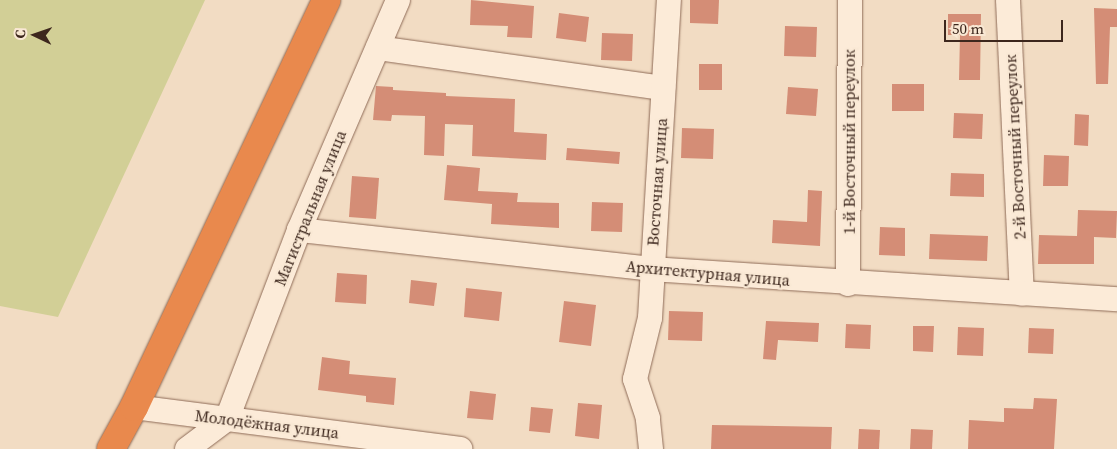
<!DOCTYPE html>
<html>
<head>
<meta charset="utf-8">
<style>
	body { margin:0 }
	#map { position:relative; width:1117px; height:449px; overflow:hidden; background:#f2dcc3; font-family:"Source Serif 4",serif }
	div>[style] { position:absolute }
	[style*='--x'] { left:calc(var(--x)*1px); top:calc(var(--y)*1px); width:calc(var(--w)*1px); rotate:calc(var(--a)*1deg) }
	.green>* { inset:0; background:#d2cf96 }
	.building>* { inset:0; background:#d48d76 }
	.roads { filter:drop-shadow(0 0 1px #8f6c58) drop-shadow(0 0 1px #8f6c58) }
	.minor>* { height:24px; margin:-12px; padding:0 12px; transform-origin:12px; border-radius:12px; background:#fcebd8 }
	.highway>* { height:28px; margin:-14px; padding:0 14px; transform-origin:14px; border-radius:14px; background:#e9894d }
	span { translate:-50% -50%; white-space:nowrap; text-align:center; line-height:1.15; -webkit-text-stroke:4px #f9e8d4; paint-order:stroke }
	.street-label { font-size:16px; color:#3d271d }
	.north { position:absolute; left:10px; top:10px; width:50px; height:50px; -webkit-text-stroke:4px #f9e8d4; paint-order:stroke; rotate:273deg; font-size:14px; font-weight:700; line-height:20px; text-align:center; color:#3d271d }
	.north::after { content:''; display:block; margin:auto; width:18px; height:22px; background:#3d271d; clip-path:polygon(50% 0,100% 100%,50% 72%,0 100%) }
	.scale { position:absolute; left:944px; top:20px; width:119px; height:22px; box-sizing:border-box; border:2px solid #3d271d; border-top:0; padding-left:6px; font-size:15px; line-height:18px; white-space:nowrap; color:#3d271d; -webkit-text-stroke:4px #f9e8d4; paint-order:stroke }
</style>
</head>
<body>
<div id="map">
	<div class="green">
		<div style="clip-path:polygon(0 0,205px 0,58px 317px,0 306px)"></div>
	</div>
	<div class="building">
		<div style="clip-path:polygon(471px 0,534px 6px,532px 38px,507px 37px,508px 26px,470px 25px)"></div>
		<div style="clip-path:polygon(690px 0,719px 0,718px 24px,690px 23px)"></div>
		<div style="clip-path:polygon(1094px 8px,1117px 9px,1117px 27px,1110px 27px,1108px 84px,1096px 84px)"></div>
		<div style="clip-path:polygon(559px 13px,589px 17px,586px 42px,556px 38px)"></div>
		<div style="clip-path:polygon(948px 14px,981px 14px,980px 80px,959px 80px,960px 35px,948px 35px)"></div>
		<div style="clip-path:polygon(785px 26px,817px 27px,816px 57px,784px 56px)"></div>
		<div style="clip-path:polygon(602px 33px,633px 34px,632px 61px,601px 60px)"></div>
		<div style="clip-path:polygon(699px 64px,722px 64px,722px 90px,699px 90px)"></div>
		<div style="clip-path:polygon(892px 84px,924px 84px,924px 111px,892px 111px)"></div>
		<div style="clip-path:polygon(376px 86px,393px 87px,393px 90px,446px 93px,446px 96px,515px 99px,514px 132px,547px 134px,546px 160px,472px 156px,473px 125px,445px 124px,444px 156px,424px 155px,425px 116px,392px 115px,391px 121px,373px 120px)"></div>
		<div style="clip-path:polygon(788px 87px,818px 89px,816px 116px,786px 114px)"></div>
		<div style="clip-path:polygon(954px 113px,983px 114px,982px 139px,953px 138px)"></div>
		<div style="clip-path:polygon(1075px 114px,1089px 115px,1088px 146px,1074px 145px)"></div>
		<div style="clip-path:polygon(682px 128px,714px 129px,713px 159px,681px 158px)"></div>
		<div style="clip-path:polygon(567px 148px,620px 152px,619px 164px,566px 160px)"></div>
		<div style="clip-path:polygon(1044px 155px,1069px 156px,1068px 186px,1043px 186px)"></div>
		<div style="clip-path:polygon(447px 165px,480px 168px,478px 191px,518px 193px,517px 202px,559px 203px,559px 228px,491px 224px,492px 204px,444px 200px)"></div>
		<div style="clip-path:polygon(951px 173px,984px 174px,984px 197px,950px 196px)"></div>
		<div style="clip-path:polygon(352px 176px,379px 178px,376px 219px,349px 217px)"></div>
		<div style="clip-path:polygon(808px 190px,822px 191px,820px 246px,772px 243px,773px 220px,807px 222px)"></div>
		<div style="clip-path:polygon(592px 202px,623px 203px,622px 232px,591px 231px)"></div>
		<div style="clip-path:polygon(1078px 210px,1117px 211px,1116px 238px,1094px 237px,1094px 264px,1038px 264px,1039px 235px,1077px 236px)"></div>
		<div style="clip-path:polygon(880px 227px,905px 228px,905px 256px,879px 255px)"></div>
		<div style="clip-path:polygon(930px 234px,988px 236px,987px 261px,929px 259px)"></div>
		<div style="clip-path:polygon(337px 273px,367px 275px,366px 304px,335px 302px)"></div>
		<div style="clip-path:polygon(411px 280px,437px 283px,434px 306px,409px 303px)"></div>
		<div style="clip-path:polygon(466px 288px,502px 292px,499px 321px,464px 317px)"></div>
		<div style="clip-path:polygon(564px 301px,596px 305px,591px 346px,559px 342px)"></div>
		<div style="clip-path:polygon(669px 311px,703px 312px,702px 341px,668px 340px)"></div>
		<div style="clip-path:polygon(766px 321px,819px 323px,818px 342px,778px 340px,776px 360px,763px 359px)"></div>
		<div style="clip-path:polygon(846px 324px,871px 325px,870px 349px,845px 348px)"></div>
		<div style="clip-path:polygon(913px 326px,934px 326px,933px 352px,913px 351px)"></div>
		<div style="clip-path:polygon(958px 327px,984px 328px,983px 356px,957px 355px)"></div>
		<div style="clip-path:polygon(1029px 328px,1054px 329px,1053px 354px,1028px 353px)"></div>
		<div style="clip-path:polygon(322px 357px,350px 361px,349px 374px,396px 378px,394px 405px,366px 402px,366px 396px,318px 390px)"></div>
		<div style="clip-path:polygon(470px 391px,496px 394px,493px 420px,467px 418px)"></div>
		<div style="clip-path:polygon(1034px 398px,1057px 399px,1054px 449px,968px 449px,969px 420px,1004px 422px,1004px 408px,1033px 409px)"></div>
		<div style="clip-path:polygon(578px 403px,602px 405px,599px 439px,575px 436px)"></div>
		<div style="clip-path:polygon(531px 407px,553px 409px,550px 433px,529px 431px)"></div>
		<div style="clip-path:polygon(712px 425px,832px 427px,831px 449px,711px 449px)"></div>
		<div style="clip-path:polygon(859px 429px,880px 430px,879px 449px,858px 449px)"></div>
		<div style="clip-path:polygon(911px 429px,933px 430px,932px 449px,910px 449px)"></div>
	</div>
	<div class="roads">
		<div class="minor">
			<div style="--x:1008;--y:0;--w:294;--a:87.3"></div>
			<div style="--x:378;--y:48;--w:288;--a:8"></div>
			<div style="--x:299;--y:230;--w:354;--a:6.3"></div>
			<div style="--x:651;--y:269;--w:467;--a:3.7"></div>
			<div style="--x:848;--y:284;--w:284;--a:-89.6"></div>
			<div style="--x:134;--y:407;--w:329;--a:7.3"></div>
			<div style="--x:187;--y:449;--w:50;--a:-36.9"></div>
			<div style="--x:227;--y:419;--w:202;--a:-69.1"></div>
			<div style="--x:299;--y:230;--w:250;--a:-66.7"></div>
			<div style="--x:651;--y:449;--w:31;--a:-96"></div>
			<div style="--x:648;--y:418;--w:41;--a:-108.4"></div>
			<div style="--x:635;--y:379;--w:63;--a:-76.2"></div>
			<div style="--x:650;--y:318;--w:319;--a:-86.6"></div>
		</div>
		<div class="highway">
			<div style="--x:111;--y:449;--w:48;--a:-61.3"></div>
			<div style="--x:134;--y:407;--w:450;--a:-64.7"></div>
		</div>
	</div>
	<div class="street-label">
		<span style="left:849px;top:142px;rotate:-90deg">1-й Восточный переулок</span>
		<span style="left:1015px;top:147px;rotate:-93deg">2-й Восточный переулок</span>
		<span style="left:657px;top:182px;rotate:-86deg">Восточная улица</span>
		<span style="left:310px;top:208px;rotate:-68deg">Магистральная улица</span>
		<span style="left:708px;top:273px;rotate:5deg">Архитектурная улица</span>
		<span style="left:267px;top:424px;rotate:7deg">Молодёжная улица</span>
	</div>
	<div class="north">С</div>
	<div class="scale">50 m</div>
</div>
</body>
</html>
